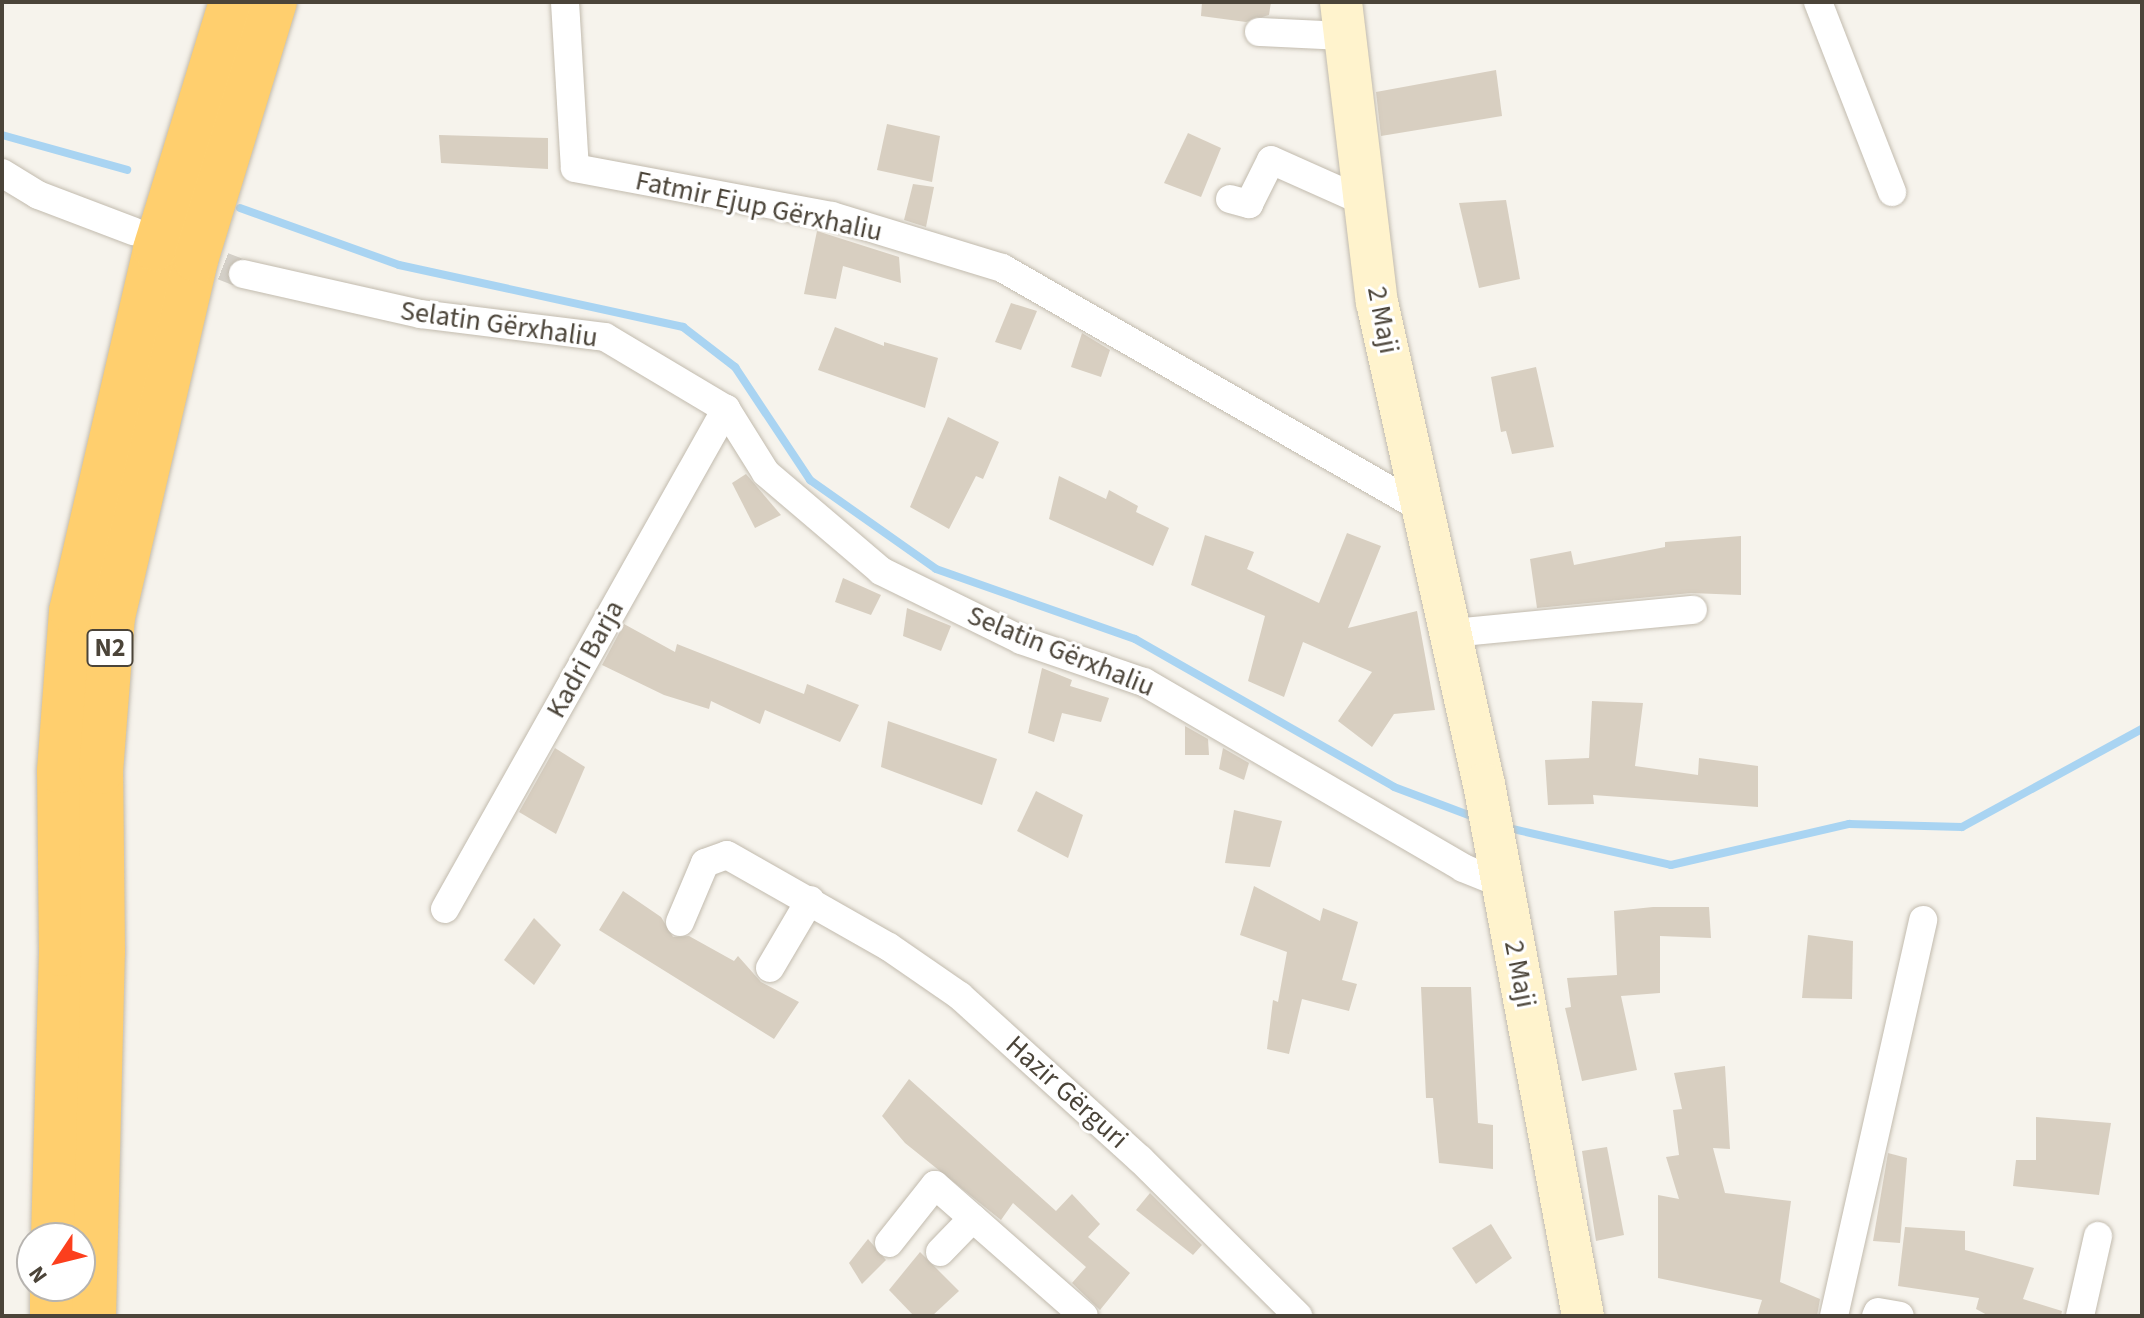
<!DOCTYPE html>
<html>
<head>
<meta charset="utf-8">
<style>
	body { margin:0 }
	#map { position:relative; width:2144px; height:1318px; overflow:hidden; background:#f6f3ec; font-family:"Source Sans 3",sans-serif }
	div>[style] { position:absolute }
	[style*='--x'] { left:calc(var(--x)*1px); top:calc(var(--y)*1px); width:calc(var(--w)*1px); rotate:calc(var(--a)*1deg) }
	.stream>* { height:8px; margin:-4px; padding:0 4px; transform-origin:4px; border-radius:4px; background:#a9d4f2 }
	.building>* { inset:0; background:#d8cfc1 }
	.street-tunnel>* { height:28px; margin-top:-14px; transform-origin:0; background:repeating-linear-gradient(90deg,#d4d0c8 0 28px,transparent 0 42px) }
	.roads { filter:drop-shadow(0 0 2px #c2bbae) drop-shadow(0 0 2px #c2bbae) }
	.street>* { height:28px; margin:-14px; padding:0 14px; transform-origin:14px; border-radius:14px; background:#fff }
	.secondary>* { height:42px; margin:-21px; padding:0 21px; transform-origin:21px; border-radius:21px; background:#fff3cd }
	.highway>* { height:44px; margin:-22px; padding:0 22px; transform-origin:22px; border-radius:22px; background:#ffcf6e }
	span { translate:-50% -50%; white-space:nowrap; text-align:center; line-height:1.15; -webkit-text-stroke:6px #fff; paint-order:stroke }
	.shield-label span { padding:2px 6px; background:#fff; border:2px solid; border-radius:6px; -webkit-text-stroke-width:0 }
	.shield-label { font-size:26px; color:#4b4439; font-weight:700 }
	.street-label { font-size:28px; color:#4b4439 }
	.frame { position:absolute; inset:0; border:4px solid #4b4439; pointer-events:none }
	.north { position:absolute; left:16px; top:1222px; width:80px; height:80px; box-sizing:border-box; background:#fff; border:2px solid #b7b4b0; border-radius:50%; rotate:235deg; font-size:22px; font-weight:700; line-height:32px; text-align:center; color:#4b4439 }
	.north::after { content:''; display:block; margin:auto; width:28px; height:36px; background:#fc3f1d; clip-path:polygon(50% 0,100% 100%,50% 72%,0 100%) }
</style>
</head>
<body>
<div id="map">
	<div class="stream">
		<div style="--x:2;--y:135;--w:130;--a:15.6"></div>
		<div style="--x:240;--y:208;--w:169;--a:19.7"></div>
		<div style="--x:399;--y:265;--w:291;--a:12.3"></div>
		<div style="--x:683;--y:327;--w:66;--a:37.6"></div>
		<div style="--x:735;--y:367;--w:136;--a:56.4"></div>
		<div style="--x:810;--y:480;--w:154;--a:35.2"></div>
		<div style="--x:936;--y:569;--w:211;--a:19.4"></div>
		<div style="--x:1135;--y:639;--w:298;--a:29.7"></div>
		<div style="--x:1394;--y:787;--w:91;--a:20.6"></div>
		<div style="--x:1504;--y:827;--w:171;--a:12.8"></div>
		<div style="--x:1671;--y:865;--w:183;--a:-13"></div>
		<div style="--x:1849;--y:824;--w:113;--a:1.5"></div>
		<div style="--x:1962;--y:827;--w:205;--a:-28.6"></div>
	</div>
	<div class="building">
		<div style="clip-path:polygon(1202px 2px,1271px 2px,1269px 15px,1246px 22px,1201px 16px)"></div>
		<div style="clip-path:polygon(1496px 70px,1502px 116px,1381px 136px,1376px 92px)"></div>
		<div style="clip-path:polygon(887px 124px,940px 136px,932px 182px,877px 170px)"></div>
		<div style="clip-path:polygon(1188px 133px,1221px 148px,1201px 197px,1164px 183px)"></div>
		<div style="clip-path:polygon(439px 135px,548px 138px,548px 169px,441px 163px)"></div>
		<div style="clip-path:polygon(913px 184px,934px 187px,926px 227px,904px 220px)"></div>
		<div style="clip-path:polygon(1506px 200px,1520px 279px,1479px 288px,1459px 203px)"></div>
		<div style="clip-path:polygon(817px 231px,899px 257px,901px 283px,843px 266px,836px 299px,804px 294px)"></div>
		<div style="clip-path:polygon(1011px 303px,1037px 311px,1021px 350px,995px 342px)"></div>
		<div style="clip-path:polygon(835px 327px,884px 346px,884px 342px,938px 358px,925px 408px,818px 370px)"></div>
		<div style="clip-path:polygon(1082px 333px,1110px 350px,1101px 377px,1071px 367px)"></div>
		<div style="clip-path:polygon(1536px 367px,1554px 447px,1512px 454px,1506px 431px,1501px 432px,1491px 377px)"></div>
		<div style="clip-path:polygon(948px 417px,999px 442px,983px 479px,976px 476px,949px 529px,910px 507px)"></div>
		<div style="clip-path:polygon(746px 474px,781px 515px,755px 528px,732px 483px)"></div>
		<div style="clip-path:polygon(1059px 476px,1106px 499px,1109px 490px,1138px 506px,1136px 512px,1169px 528px,1153px 566px,1049px 519px)"></div>
		<div style="clip-path:polygon(1347px 533px,1381px 546px,1348px 628px,1417px 611px,1435px 710px,1394px 714px,1372px 747px,1338px 721px,1372px 672px,1303px 642px,1284px 697px,1248px 681px,1265px 616px,1191px 585px,1205px 535px,1254px 552px,1247px 569px,1319px 603px)"></div>
		<div style="clip-path:polygon(1741px 536px,1741px 595px,1691px 593px,1537px 608px,1530px 559px,1571px 551px,1574px 565px,1665px 547px,1665px 542px)"></div>
		<div style="clip-path:polygon(843px 578px,881px 595px,871px 615px,835px 602px)"></div>
		<div style="clip-path:polygon(907px 608px,951px 626px,941px 651px,903px 636px)"></div>
		<div style="clip-path:polygon(624px 624px,675px 652px,677px 644px,804px 694px,807px 684px,859px 705px,840px 742px,765px 710px,760px 724px,711px 701px,709px 709px,664px 695px,602px 665px)"></div>
		<div style="clip-path:polygon(1042px 668px,1072px 680px,1070px 686px,1109px 698px,1101px 722px,1062px 713px,1054px 742px,1028px 733px)"></div>
		<div style="clip-path:polygon(1592px 701px,1643px 703px,1635px 766px,1698px 775px,1699px 758px,1758px 766px,1758px 807px,1593px 795px,1594px 804px,1548px 805px,1545px 760px,1589px 758px)"></div>
		<div style="clip-path:polygon(888px 721px,997px 759px,982px 805px,881px 767px)"></div>
		<div style="clip-path:polygon(1185px 726px,1208px 739px,1209px 755px,1185px 755px)"></div>
		<div style="clip-path:polygon(555px 748px,585px 767px,556px 834px,519px 812px)"></div>
		<div style="clip-path:polygon(1223px 748px,1249px 763px,1244px 780px,1219px 769px)"></div>
		<div style="clip-path:polygon(1036px 791px,1083px 815px,1068px 858px,1017px 831px)"></div>
		<div style="clip-path:polygon(1234px 810px,1282px 821px,1270px 867px,1225px 863px)"></div>
		<div style="clip-path:polygon(1254px 886px,1320px 921px,1323px 908px,1358px 922px,1342px 980px,1357px 984px,1349px 1011px,1302px 999px,1289px 1054px,1267px 1049px,1273px 1000px,1278px 1002px,1287px 952px,1240px 935px)"></div>
		<div style="clip-path:polygon(623px 891px,661px 917px,673px 937px,689px 936px,734px 961px,738px 956px,761px 982px,799px 1002px,774px 1039px,599px 930px)"></div>
		<div style="clip-path:polygon(1653px 907px,1709px 907px,1711px 938px,1660px 936px,1660px 993px,1621px 996px,1637px 1070px,1582px 1081px,1565px 1008px,1571px 1007px,1567px 978px,1617px 975px,1614px 911px)"></div>
		<div style="clip-path:polygon(534px 918px,561px 945px,534px 985px,504px 960px)"></div>
		<div style="clip-path:polygon(1808px 935px,1853px 941px,1852px 999px,1802px 998px)"></div>
		<div style="clip-path:polygon(1421px 987px,1471px 987px,1478px 1123px,1493px 1125px,1493px 1169px,1439px 1163px,1433px 1098px,1426px 1098px)"></div>
		<div style="clip-path:polygon(1725px 1066px,1730px 1149px,1713px 1148px,1725px 1193px,1791px 1201px,1780px 1282px,1820px 1299px,1817px 1316px,1757px 1316px,1762px 1300px,1658px 1278px,1658px 1195px,1679px 1199px,1666px 1157px,1679px 1155px,1673px 1110px,1682px 1109px,1674px 1073px)"></div>
		<div style="clip-path:polygon(909px 1079px,1056px 1211px,1072px 1194px,1100px 1224px,1088px 1237px,1130px 1273px,1100px 1310px,1072px 1283px,1086px 1267px,1013px 1203px,1001px 1220px,905px 1143px,882px 1116px)"></div>
		<div style="clip-path:polygon(2036px 1117px,2111px 1123px,2099px 1195px,2013px 1186px,2016px 1160px,2036px 1160px)"></div>
		<div style="clip-path:polygon(1607px 1147px,1624px 1235px,1596px 1241px,1582px 1151px)"></div>
		<div style="clip-path:polygon(1888px 1153px,1907px 1158px,1900px 1243px,1873px 1241px)"></div>
		<div style="clip-path:polygon(1150px 1193px,1202px 1245px,1193px 1255px,1136px 1210px)"></div>
		<div style="clip-path:polygon(1491px 1224px,1512px 1258px,1476px 1284px,1452px 1248px)"></div>
		<div style="clip-path:polygon(1905px 1227px,1965px 1231px,1965px 1250px,2034px 1268px,2023px 1299px,2062px 1311px,2061px 1316px,1989px 1316px,1976px 1309px,1979px 1298px,1898px 1286px)"></div>
		<div style="clip-path:polygon(868px 1239px,886px 1260px,862px 1284px,849px 1263px)"></div>
		<div style="clip-path:polygon(920px 1252px,959px 1291px,932px 1316px,914px 1316px,889px 1290px)"></div>
	</div>
	<div class="street-tunnel">
		<div style="--x:184;--y:251;--w:63;--a:21.3"></div>
	</div>
	<div class="roads">
		<div class="street">
			<div style="--x:565;--y:2;--w:166;--a:86.6"></div>
			<div style="--x:575;--y:168;--w:261;--a:10.6"></div>
			<div style="--x:832;--y:216;--w:178;--a:17"></div>
			<div style="--x:1002;--y:268;--w:487;--a:29.8"></div>
			<div style="--x:1818;--y:2;--w:204;--a:68.7"></div>
			<div style="--x:1259;--y:32;--w:86;--a:2.7"></div>
			<div style="--x:2;--y:173;--w:42;--a:31.4"></div>
			<div style="--x:38;--y:195;--w:102;--a:20.8"></div>
			<div style="--x:1230;--y:199;--w:20;--a:15"></div>
			<div style="--x:1249;--y:204;--w:49;--a:-63.4"></div>
			<div style="--x:1271;--y:160;--w:103;--a:24.1"></div>
			<div style="--x:243;--y:274;--w:182;--a:12.7"></div>
			<div style="--x:421;--y:314;--w:185;--a:7.1"></div>
			<div style="--x:605;--y:337;--w:141;--a:30.8"></div>
			<div style="--x:726;--y:409;--w:75;--a:58"></div>
			<div style="--x:766;--y:473;--w:151;--a:40.4"></div>
			<div style="--x:881;--y:571;--w:156;--a:26.2"></div>
			<div style="--x:1021;--y:640;--w:130;--a:18.9"></div>
			<div style="--x:1144;--y:682;--w:369;--a:30.2"></div>
			<div style="--x:1463;--y:868;--w:43;--a:21.8"></div>
			<div style="--x:1452;--y:633;--w:242;--a:-5.5"></div>
			<div style="--x:445;--y:909;--w:574;--a:-60.66"></div>
			<div style="--x:680;--y:922;--w:64;--a:-67"></div>
			<div style="--x:705;--y:863;--w:23;--a:-20"></div>
			<div style="--x:727;--y:855;--w:186;--a:29.6"></div>
			<div style="--x:889;--y:947;--w:86;--a:34.6"></div>
			<div style="--x:960;--y:996;--w:243;--a:42.2"></div>
			<div style="--x:1140;--y:1159;--w:223;--a:44.8"></div>
			<div style="--x:770;--y:968;--w:79;--a:-59.5"></div>
			<div style="--x:889;--y:1243;--w:74;--a:-51.6"></div>
			<div style="--x:935;--y:1185;--w:198;--a:41.3"></div>
			<div style="--x:940;--y:1252;--w:47;--a:-45.9"></div>
			<div style="--x:1834;--y:1316;--w:406;--a:-77.3"></div>
			<div style="--x:1876;--y:1316;--w:4;--a:-63"></div>
			<div style="--x:1878;--y:1312;--w:22;--a:10"></div>
			<div style="--x:2080;--y:1316;--w:82;--a:-77.3"></div>
		</div>
		<div class="secondary">
			<div style="--x:1341;--y:2;--w:302;--a:83.2"></div>
			<div style="--x:1377;--y:302;--w:494;--a:77.5"></div>
			<div style="--x:1484;--y:784;--w:541;--a:79.46"></div>
		</div>
		<div class="highway">
			<div style="--x:53;--y:1238;--w:284;--a:-88.4"></div>
			<div style="--x:61;--y:954;--w:183;--a:-90.6"></div>
			<div style="--x:59;--y:771;--w:160;--a:-85.7"></div>
			<div style="--x:71;--y:611;--w:372;--a:-76.9"></div>
			<div style="--x:155;--y:249;--w:258;--a:-72.9"></div>
			<div style="--x:52;--y:1316;--w:30;--a:-90"></div>
			<div style="--x:94;--y:1316;--w:364;--a:-88.6"></div>
			<div style="--x:103;--y:952;--w:180;--a:-90.6"></div>
			<div style="--x:101;--y:772;--w:155;--a:-85.6"></div>
			<div style="--x:113;--y:617;--w:367;--a:-76.9"></div>
			<div style="--x:196;--y:260;--w:270;--a:-73"></div>
		</div>
	</div>
	<div class="shield-label">
		<span style="left:110px;top:648px">N2</span>
	</div>
	<div class="street-label">
		<span style="left:759px;top:206px;rotate:12deg">Fatmir Ejup Gërxhaliu</span>
		<span style="left:1383px;top:320px;rotate:79deg">2 Maji</span>
		<span style="left:499px;top:324px;rotate:8deg">Selatin Gërxhaliu</span>
		<span style="left:1061px;top:651px;rotate:22deg">Selatin Gërxhaliu</span>
		<span style="left:585px;top:659px;rotate:-61deg">Kadri Barja</span>
		<span style="left:1520px;top:974px;rotate:79deg">2 Maji</span>
		<span style="left:1067px;top:1092px;rotate:42deg">Hazir Gërguri</span>
	</div>
	<div class="frame"></div>
	<div class="north">N</div>
</div>
</body>
</html>
